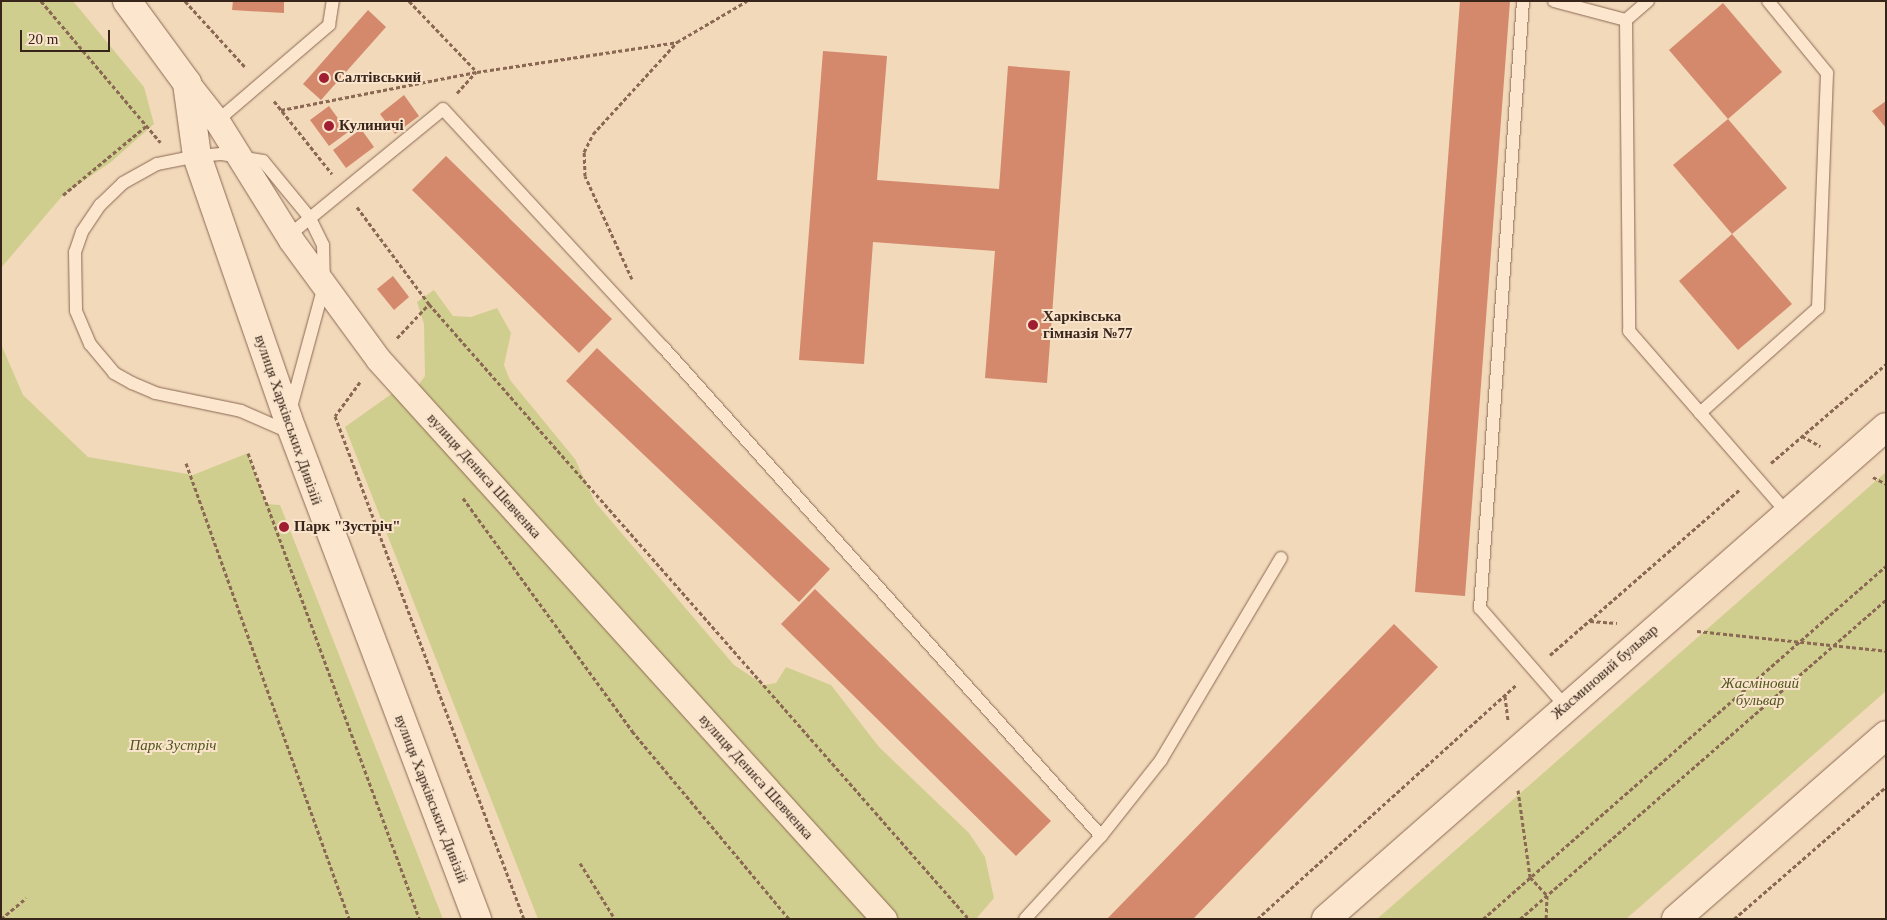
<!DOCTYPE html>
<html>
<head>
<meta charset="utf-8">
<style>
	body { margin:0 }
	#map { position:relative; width:1887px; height:920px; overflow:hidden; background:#f2d9ba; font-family:Georgia,serif }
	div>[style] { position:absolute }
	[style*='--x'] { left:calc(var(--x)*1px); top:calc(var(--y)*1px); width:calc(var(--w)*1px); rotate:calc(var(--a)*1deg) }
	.green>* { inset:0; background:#d0ce8e }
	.building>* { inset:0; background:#d4886c }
	.path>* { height:3px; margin-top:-1.5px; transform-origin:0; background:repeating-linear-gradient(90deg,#8a6853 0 4px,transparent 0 6.5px) }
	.roads { filter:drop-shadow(0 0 1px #8a6853) drop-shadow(0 0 1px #8a6853) }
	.lane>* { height:12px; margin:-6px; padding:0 6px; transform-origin:6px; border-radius:6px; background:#fce7ce }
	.street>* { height:25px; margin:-12.5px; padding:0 12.5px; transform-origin:12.5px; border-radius:12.5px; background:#fce7ce }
	.secondary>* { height:28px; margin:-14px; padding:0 14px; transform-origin:14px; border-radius:14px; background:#fce7ce }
	.dots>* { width:14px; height:14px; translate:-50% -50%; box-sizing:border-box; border:2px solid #f9e4cb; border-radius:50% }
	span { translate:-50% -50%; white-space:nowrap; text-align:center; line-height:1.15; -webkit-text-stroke:4px #f9e4cb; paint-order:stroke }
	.poi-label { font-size:15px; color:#37241a; font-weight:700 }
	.left { translate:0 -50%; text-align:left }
	.street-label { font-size:15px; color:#37241a }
	.park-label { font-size:15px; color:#50561e; font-style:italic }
	.frame { position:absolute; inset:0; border:2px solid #37241a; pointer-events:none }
	.scale { position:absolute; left:20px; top:30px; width:90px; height:22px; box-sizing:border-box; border:2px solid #37241a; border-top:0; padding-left:6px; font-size:15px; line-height:18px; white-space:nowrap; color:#37241a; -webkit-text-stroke:4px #f9e4cb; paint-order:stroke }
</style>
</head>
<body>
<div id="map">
	<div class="green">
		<div style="clip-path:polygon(1px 1px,73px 1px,144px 87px,154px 124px,111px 162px,63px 195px,1px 268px)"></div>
		<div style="clip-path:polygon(434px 290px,453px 316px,471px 317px,497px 308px,511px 333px,504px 365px,510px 380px,575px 459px,595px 502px,734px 665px,764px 685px,776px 683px,786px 667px,831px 685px,879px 747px,969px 833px,985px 857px,994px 898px,976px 919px,538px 919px,345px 427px,397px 390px,407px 401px,425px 376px,424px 324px,417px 302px)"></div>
		<div style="clip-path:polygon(1px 344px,23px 395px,88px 457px,193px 475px,248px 453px,266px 504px,280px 505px,286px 520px,443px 919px,1px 919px)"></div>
		<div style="clip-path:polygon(1886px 472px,1886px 691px,1626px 919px,1377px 919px)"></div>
	</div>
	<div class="building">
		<div style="clip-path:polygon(233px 1px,284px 1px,284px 13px,232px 10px)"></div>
		<div style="clip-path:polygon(1460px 1px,1510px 1px,1465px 596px,1415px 592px)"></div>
		<div style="clip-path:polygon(1723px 3px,1782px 72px,1728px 119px,1669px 50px)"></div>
		<div style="clip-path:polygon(368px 10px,386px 27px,321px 100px,303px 84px)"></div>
		<div style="clip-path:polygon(823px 51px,887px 56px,877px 180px,999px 189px,1008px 66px,1070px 71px,1047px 383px,985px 378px,995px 251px,873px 242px,864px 364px,799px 360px)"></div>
		<div style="clip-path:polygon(404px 95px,419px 116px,395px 134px,380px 114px)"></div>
		<div style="clip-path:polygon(1886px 101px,1886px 128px,1872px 111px)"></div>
		<div style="clip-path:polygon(329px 106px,348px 132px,329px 146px,310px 120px)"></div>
		<div style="clip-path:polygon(1728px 119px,1787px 188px,1732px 234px,1673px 165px)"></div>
		<div style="clip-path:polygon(361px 129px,374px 147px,346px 168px,333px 150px)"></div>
		<div style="clip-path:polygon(446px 156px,612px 319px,579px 353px,412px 190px)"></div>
		<div style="clip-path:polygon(1732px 234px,1792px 304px,1738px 350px,1679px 281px)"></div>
		<div style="clip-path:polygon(393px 276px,409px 297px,394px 310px,377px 289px)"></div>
		<div style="clip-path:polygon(597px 348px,830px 569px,799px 602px,566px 381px)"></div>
		<div style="clip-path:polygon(815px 589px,1051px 821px,1016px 856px,781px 624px)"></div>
		<div style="clip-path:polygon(1394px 624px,1438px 667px,1193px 919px,1107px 919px)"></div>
	</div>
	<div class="path">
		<div style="--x:41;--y:1;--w:185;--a:49.8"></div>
		<div style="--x:185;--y:1;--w:89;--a:47.7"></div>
		<div style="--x:409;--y:1;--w:98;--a:46.2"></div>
		<div style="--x:477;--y:72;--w:202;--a:-8.5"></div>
		<div style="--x:677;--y:42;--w:81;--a:-30.4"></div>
		<div style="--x:457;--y:93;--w:28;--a:-48"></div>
		<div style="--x:274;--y:101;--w:93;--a:51.5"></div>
		<div style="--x:281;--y:110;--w:199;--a:-11"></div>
		<div style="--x:63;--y:195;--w:108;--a:-39.7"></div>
		<div style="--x:357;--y:207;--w:121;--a:53.4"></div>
		<div style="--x:429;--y:304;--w:818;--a:48.72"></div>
		<div style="--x:632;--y:279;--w:113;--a:-114.5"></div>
		<div style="--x:585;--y:176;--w:24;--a:-92"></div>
		<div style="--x:584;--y:152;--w:20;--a:-63"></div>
		<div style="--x:593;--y:134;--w:125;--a:-47.6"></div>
		<div style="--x:397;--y:338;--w:47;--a:-46.7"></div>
		<div style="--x:360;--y:382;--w:42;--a:126.3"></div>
		<div style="--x:335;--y:416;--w:537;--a:69.41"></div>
		<div style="--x:1802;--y:436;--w:21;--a:29"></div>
		<div style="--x:248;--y:453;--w:496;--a:69.8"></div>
		<div style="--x:186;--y:463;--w:484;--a:70.3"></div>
		<div style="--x:1771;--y:463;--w:152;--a:-40.7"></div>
		<div style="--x:1873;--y:477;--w:15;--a:28"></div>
		<div style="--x:463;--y:498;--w:288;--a:54"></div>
		<div style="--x:632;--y:731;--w:245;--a:50.1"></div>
		<div style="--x:1590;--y:621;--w:27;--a:4"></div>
		<div style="--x:1697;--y:631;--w:190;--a:6"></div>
		<div style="--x:1550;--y:655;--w:251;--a:-41.1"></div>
		<div style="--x:1505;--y:696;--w:24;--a:83"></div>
		<div style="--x:1518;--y:790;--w:88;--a:82.1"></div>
		<div style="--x:1530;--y:877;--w:25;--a:47"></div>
		<div style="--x:1547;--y:895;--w:24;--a:92"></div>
		<div style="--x:580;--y:863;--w:66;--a:58"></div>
		<div style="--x:1;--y:919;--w:33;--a:-40"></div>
		<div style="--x:1257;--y:919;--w:350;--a:-42.1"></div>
		<div style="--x:1483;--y:919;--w:536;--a:-41.22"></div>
		<div style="--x:1520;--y:919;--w:486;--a:-41.1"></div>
		<div style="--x:1734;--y:919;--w:201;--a:-41"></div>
	</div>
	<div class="roads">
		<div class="lane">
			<div style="--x:1523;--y:1;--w:609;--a:94.05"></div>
			<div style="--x:1480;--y:608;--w:131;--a:49"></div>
			<div style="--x:1554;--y:1;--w:74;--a:14.8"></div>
			<div style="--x:1626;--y:20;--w:311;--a:89.4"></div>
			<div style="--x:1629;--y:331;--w:241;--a:49"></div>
			<div style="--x:1626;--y:20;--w:29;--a:-41"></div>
			<div style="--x:217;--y:121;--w:148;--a:-40.6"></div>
			<div style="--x:329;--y:25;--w:24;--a:-81"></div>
			<div style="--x:288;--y:236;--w:200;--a:-39.3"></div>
			<div style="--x:443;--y:109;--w:324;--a:47.3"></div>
			<div style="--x:663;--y:347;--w:656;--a:48.15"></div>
			<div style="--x:290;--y:411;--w:130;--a:-74.8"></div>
			<div style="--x:324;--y:286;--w:41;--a:-91.4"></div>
			<div style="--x:323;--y:245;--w:30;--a:-116"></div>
			<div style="--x:310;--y:218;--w:74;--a:-129.5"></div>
			<div style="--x:263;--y:161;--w:43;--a:-170.5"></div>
			<div style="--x:221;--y:154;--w:24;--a:175"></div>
			<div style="--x:197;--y:156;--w:41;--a:168.7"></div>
			<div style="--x:157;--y:164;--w:39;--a:151"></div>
			<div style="--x:123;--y:183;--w:32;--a:136"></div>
			<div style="--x:100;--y:205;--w:32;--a:124"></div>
			<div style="--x:82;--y:232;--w:21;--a:109"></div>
			<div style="--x:75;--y:252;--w:59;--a:89"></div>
			<div style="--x:76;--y:311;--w:36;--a:67"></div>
			<div style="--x:90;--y:344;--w:38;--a:50"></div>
			<div style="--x:114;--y:373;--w:21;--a:29"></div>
			<div style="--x:132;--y:383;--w:25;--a:23"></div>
			<div style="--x:155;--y:393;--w:88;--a:11.8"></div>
			<div style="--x:241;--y:411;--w:55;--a:23.7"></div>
			<div style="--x:1700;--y:413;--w:158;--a:-41.7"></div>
			<div style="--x:1818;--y:308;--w:235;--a:-87.8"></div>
			<div style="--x:1827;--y:73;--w:93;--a:-129.3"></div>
			<div style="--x:1025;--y:919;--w:113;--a:-47.5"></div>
			<div style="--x:1101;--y:836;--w:97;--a:-51.7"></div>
			<div style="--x:1161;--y:760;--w:235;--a:-59.3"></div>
		</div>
		<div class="street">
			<div style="--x:187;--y:83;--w:48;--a:51.7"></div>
			<div style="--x:217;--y:121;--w:140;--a:58.1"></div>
			<div style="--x:291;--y:240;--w:147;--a:53.8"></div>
			<div style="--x:378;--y:359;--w:755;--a:47.9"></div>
		</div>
		<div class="secondary">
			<div style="--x:127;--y:1;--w:102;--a:53.8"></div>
			<div style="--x:187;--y:83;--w:74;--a:82.2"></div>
			<div style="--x:197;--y:156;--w:278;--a:70.9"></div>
			<div style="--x:288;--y:419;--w:535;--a:69.29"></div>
			<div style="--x:1326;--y:919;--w:745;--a:-41.3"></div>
			<div style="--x:1676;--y:919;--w:279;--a:-41.2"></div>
		</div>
	</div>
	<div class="dots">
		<div style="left:324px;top:78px;background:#9f1e32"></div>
		<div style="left:329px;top:126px;background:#9f1e32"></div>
		<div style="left:1033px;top:325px;background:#9f1e32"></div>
		<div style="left:284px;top:527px;background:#9f1e32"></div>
	</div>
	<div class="poi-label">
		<span class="left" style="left:334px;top:78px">Салтівський</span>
		<span class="left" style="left:339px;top:126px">Кулиничі</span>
		<span class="left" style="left:1043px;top:325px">Харківська<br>гімназія №77</span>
		<span class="left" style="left:294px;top:527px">Парк "Зустріч"</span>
	</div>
	<div class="street-label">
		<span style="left:288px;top:420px;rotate:71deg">вулиця Харківських Дивізій</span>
		<span style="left:484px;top:476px;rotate:48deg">вулиця Дениса Шевченка</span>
		<span style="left:1605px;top:672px;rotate:-41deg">Жасминовий бульвар</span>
		<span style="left:756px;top:777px;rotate:48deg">вулиця Дениса Шевченка</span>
		<span style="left:431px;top:799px;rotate:69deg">вулиця Харківських Дивізій</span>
	</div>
	<div class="park-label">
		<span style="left:1760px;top:692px">Жасміновий<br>бульвар</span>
		<span style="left:173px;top:746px">Парк Зустріч</span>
	</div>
	<div class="frame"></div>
	<div class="scale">20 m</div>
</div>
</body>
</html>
